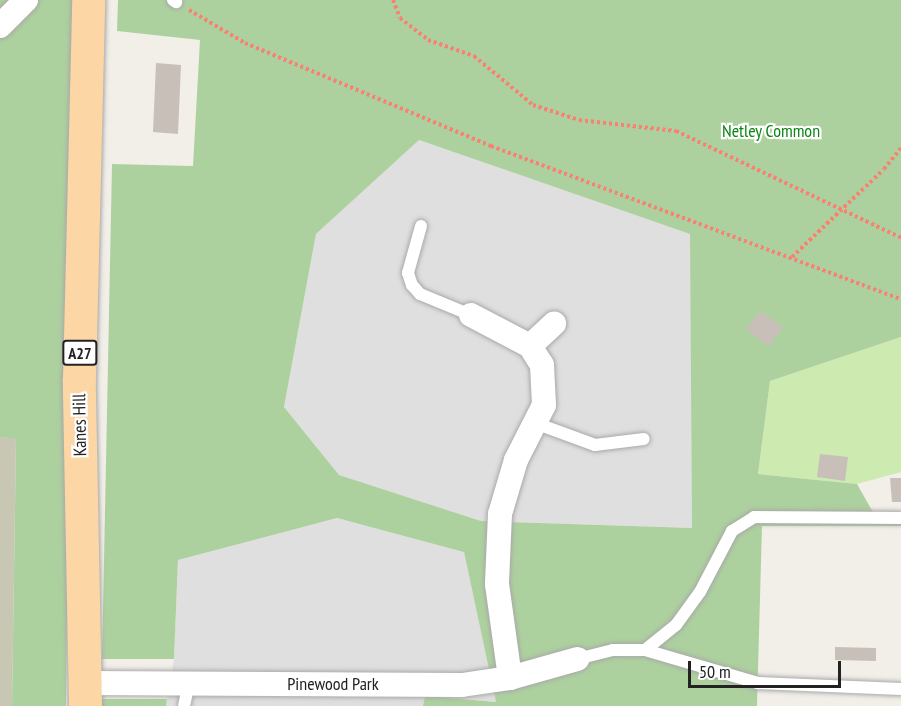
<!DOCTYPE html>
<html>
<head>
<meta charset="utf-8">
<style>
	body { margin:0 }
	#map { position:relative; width:901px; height:706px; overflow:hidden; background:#f2efe9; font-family:"PT Sans Narrow",sans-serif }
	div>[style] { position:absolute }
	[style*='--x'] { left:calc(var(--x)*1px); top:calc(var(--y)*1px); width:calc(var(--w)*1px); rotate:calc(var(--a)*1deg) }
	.residential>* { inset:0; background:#e0dfdf }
	.construction>* { inset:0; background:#c7c7b4 }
	.grass>* { inset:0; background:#cdebb0 }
	.forest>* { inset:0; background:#add19e }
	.building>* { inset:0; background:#c7bfb8 }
	.path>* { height:4px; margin-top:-2px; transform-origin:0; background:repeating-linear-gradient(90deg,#fa8072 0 3px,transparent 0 6px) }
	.roads { filter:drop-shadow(0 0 2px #a9a9a9) drop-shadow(0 0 2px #a9a9a9) }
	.service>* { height:12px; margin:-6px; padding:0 6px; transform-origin:6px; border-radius:6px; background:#fff }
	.minor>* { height:24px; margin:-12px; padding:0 12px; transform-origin:12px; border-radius:12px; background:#fff }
	.primary>* { height:33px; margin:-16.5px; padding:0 16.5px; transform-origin:16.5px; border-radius:16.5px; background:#fcd6a4 }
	span { translate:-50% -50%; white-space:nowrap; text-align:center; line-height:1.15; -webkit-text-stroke:4.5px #fff; paint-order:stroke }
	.shield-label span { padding:2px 4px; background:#fff; border:2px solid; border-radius:4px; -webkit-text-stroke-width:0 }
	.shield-label { font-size:16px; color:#222; font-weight:700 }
	.park-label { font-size:18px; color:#0c8416 }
	.street-label { font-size:18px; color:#222 }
	.scale { position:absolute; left:688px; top:661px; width:153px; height:27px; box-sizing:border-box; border:3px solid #222; border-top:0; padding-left:8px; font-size:18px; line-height:21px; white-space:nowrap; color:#222; -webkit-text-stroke:4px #fff; paint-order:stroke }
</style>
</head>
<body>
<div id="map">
	<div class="residential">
		<div style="clip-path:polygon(419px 140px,691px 234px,692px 528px,481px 521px,339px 475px,284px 407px,316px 234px)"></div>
		<div style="clip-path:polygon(337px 518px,464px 551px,496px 702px,425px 696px,423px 706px,166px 706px,174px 659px,178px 560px)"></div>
	</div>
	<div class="construction">
		<div style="clip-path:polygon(0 437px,16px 438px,12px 706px,0 706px)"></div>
	</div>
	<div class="grass">
		<div style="clip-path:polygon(901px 337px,901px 472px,857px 484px,758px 474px,770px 381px)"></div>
	</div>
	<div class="forest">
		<div style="clip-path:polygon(0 0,79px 0,71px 224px,66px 706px,12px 706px,16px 439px,0 437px)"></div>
		<div style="clip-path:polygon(evenodd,118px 0,901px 0,901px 337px,770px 381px,758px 474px,857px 484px,878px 521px,901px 522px,901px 526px,762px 526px,757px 706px,423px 706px,425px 696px,496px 702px,464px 552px,337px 518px,178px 560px,174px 659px,102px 659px,112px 164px,193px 166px,200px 40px,117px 31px,118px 0,419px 140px,690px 234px,692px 528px,481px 521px,339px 475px,284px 407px,316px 234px,419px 140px)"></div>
		<div style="clip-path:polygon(99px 699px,167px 699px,166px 706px,99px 706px)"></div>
	</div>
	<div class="building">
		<div style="clip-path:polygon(156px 63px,181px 65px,178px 134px,153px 132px)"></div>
		<div style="clip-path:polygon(760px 311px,783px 327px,769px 346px,746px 330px)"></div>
		<div style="clip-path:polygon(820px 454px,848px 457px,845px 481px,817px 477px)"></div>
		<div style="clip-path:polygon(890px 478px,901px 478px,901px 502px,892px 502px)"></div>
		<div style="clip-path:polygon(835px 647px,876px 648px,876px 661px,835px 660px)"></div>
	</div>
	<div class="path">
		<div style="--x:393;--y:0;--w:19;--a:69"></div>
		<div style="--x:400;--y:18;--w:36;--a:38"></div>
		<div style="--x:428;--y:40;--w:49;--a:19.2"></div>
		<div style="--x:474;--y:56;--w:77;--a:39.7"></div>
		<div style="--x:533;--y:105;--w:48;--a:18.1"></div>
		<div style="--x:579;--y:120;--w:98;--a:6.5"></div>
		<div style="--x:676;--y:131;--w:249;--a:25.4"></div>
		<div style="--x:189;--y:10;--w:65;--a:30.5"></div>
		<div style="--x:245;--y:43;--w:267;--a:22.7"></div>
		<div style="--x:491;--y:146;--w:438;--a:20.5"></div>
		<div style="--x:792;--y:257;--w:127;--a:-43.7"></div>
		<div style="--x:884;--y:169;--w:27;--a:-51"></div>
	</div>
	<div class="roads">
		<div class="service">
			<div style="--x:173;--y:0;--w:4;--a:34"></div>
			<div style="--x:421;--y:226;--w:49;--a:105.5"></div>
			<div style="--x:408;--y:273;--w:13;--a:72"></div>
			<div style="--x:412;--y:285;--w:12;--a:48"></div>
			<div style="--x:420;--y:294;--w:55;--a:22.4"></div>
			<div style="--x:535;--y:423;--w:64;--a:20.1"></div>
			<div style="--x:595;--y:445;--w:49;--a:-7"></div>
			<div style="--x:645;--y:650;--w:40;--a:-39"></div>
			<div style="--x:676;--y:625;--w:41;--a:-54"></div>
			<div style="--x:700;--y:592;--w:69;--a:-62.3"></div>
			<div style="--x:732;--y:531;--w:26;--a:-32"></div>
			<div style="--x:754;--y:517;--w:147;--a:0.4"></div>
			<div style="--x:577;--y:659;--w:37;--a:-14"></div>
			<div style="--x:613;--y:650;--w:32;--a:0"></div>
			<div style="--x:645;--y:650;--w:118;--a:16.3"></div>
			<div style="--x:758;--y:683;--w:143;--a:2.4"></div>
			<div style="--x:184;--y:706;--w:24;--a:-78"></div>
		</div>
		<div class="minor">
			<div style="--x:0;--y:26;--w:37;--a:-45"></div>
			<div style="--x:471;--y:315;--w:67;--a:27.7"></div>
			<div style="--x:530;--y:346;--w:22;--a:58"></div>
			<div style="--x:542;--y:365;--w:40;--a:87.1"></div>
			<div style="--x:544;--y:405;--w:62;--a:117"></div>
			<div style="--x:516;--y:460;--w:56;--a:106.5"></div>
			<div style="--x:500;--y:514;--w:70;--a:92.5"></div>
			<div style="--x:497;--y:584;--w:95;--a:82.1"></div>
			<div style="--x:530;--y:346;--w:33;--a:-43"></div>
			<div style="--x:85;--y:683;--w:377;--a:0.3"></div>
			<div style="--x:462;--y:685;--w:49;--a:-8.3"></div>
			<div style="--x:510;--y:678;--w:70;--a:-15.8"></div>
		</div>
		<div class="primary">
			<div style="--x:85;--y:706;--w:327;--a:-91.1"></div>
			<div style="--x:79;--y:379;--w:379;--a:-88.6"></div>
		</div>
	</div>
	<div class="shield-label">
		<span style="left:80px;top:353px">A27</span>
	</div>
	<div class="park-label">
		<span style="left:771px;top:131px">Netley Common</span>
	</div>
	<div class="street-label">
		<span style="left:80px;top:425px;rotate:-91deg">Kanes Hill</span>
		<span style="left:333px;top:684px">Pinewood Park</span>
	</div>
	<div class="scale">50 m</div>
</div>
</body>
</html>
